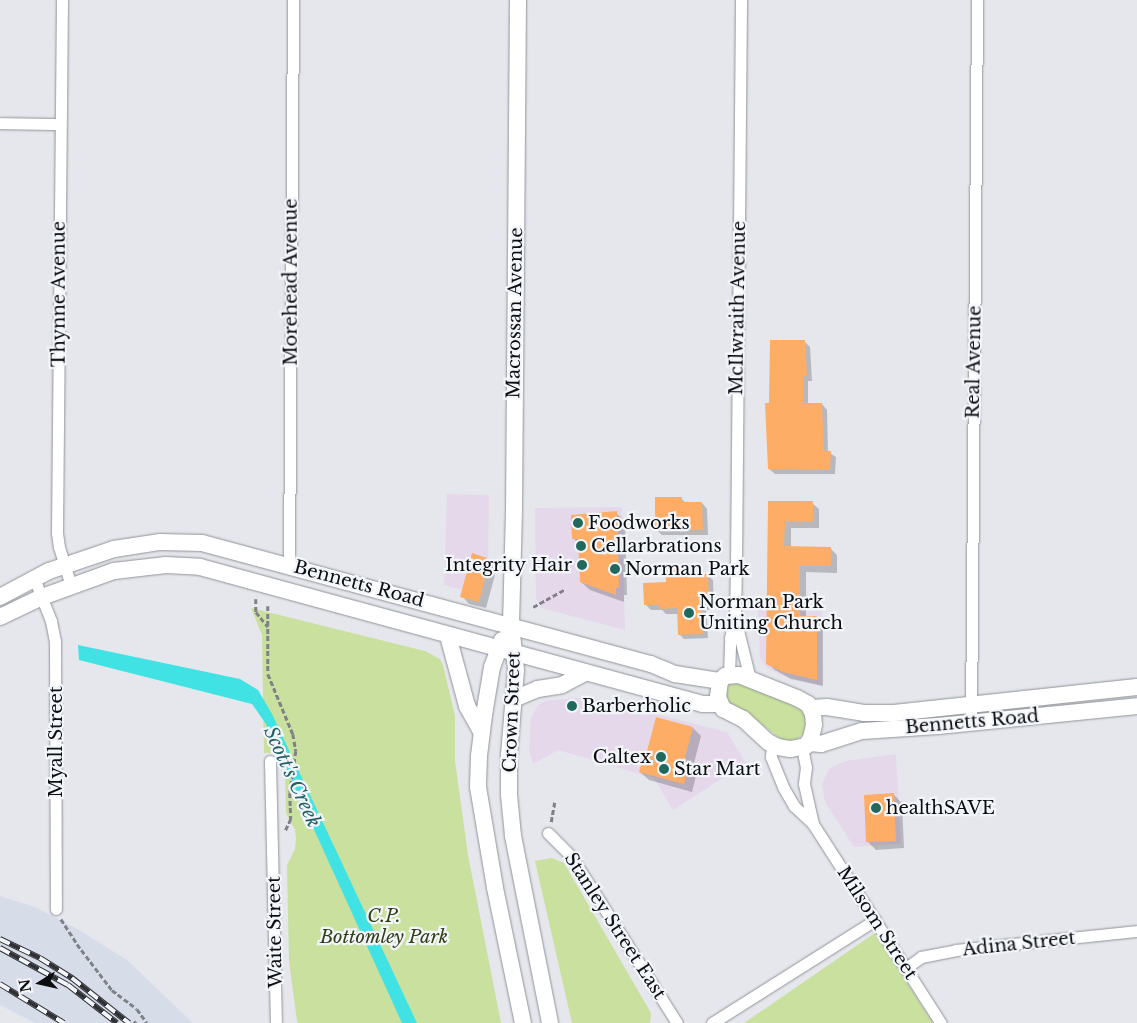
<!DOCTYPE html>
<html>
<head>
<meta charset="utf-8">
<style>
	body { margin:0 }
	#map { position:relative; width:1137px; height:1023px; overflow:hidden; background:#e5e7ed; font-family:"Libre Baskerville",serif }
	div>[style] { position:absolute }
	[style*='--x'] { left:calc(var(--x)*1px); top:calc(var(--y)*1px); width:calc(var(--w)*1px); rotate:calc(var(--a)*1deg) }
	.commercial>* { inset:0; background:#e5d8eb }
	.built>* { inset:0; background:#d6dce8 }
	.green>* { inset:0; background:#c9e09e }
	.water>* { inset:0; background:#40e2e4 }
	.shadow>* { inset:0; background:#0003 }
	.building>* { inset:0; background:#fdad66 }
	.path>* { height:2.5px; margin-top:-1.25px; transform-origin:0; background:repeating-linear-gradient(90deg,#808186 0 5px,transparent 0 7.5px) }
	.roads { filter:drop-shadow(0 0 1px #909398) drop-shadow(0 0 1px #909398) }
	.minor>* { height:11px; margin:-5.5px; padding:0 5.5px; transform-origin:5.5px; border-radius:5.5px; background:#fff }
	.secondary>* { height:16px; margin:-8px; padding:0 8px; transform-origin:8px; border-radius:8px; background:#fff }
	.rail>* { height:5.5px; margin-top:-2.75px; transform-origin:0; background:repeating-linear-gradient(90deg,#f2f5fa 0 11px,#303134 0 22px); box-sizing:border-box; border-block:1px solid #303134 }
	.dots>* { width:14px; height:14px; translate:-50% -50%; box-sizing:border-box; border:2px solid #f2f5fa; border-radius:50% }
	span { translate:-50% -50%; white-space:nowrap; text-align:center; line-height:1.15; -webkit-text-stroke:4.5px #f2f5fa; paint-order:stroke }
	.street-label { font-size:18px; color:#0c0d0f }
	.poi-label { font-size:18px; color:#0c0d0f }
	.left { translate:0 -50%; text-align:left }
	.right { translate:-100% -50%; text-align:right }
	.park-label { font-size:18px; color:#313d15; font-style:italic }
	.water-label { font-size:19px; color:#226162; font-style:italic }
	.north { position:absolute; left:15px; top:958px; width:50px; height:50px; -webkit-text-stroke:4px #f2f5fa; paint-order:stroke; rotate:260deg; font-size:14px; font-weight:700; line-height:20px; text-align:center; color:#0c0d0f }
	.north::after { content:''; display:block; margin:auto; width:18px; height:22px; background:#0c0d0f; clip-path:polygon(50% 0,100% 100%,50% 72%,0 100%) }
</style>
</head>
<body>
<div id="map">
	<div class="commercial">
		<div style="clip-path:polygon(447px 494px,489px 495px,488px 566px,480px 595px,444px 585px)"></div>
		<div style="clip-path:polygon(622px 507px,625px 630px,541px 608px,536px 599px,535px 508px)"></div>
		<div style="clip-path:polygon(758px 610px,822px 611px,821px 686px,781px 675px,767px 668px,760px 658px)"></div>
		<div style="clip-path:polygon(589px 697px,727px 732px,746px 763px,673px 810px,654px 778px,558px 750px,533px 764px,529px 749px,531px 718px,538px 705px,544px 701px)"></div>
		<div style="clip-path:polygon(896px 754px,901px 844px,854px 847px,825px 802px,822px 784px,829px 769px,845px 761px)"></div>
	</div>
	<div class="built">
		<div style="clip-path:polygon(0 896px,35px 907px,79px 930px,127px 960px,193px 1023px,35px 1023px,0 1005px)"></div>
	</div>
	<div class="green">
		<div style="clip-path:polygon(251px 608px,425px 651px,440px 659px,443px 665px,455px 716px,455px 761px,468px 855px,501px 1023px,298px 1023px,297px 1021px,289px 961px,287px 865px,295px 849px,296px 839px,295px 830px,286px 813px,285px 773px,276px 753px,264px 753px,262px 635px)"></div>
		<div style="clip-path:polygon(740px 682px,801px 709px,807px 718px,804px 733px,797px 740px,783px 741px,759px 722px,732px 706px,726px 698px,726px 691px,729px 685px)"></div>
		<div style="clip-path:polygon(552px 858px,564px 863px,651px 1013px,650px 1023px,572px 1023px,535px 861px)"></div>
		<div style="clip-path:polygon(875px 933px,933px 1023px,744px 1023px)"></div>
	</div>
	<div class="water">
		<div style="clip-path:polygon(78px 645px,240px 679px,258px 690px,272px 714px,417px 1023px,402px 1023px,266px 724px,252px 704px,79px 660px)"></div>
	</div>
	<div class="shadow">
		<div style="clip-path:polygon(804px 341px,810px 347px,812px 381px,808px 381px,808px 404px,822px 404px,827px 410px,828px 452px,836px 457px,835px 474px,775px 474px,769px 469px,771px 404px)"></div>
		<div style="clip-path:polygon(681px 498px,687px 504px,702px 503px,707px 509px,708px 535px,662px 535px,657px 530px)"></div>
		<div style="clip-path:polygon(770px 502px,812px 503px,819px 509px,819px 528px,791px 528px,791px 548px,830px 548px,837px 555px,837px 573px,806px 572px,806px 617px,816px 618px,823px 624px,823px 686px,791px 679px,775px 670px,768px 663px)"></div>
		<div style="clip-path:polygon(616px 513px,625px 521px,627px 595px,624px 595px,624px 602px,590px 590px,581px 582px,579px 544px,573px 538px)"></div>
		<div style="clip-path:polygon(487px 559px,494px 566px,492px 572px,495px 575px,486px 608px,469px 604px,462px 596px)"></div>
		<div style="clip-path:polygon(688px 569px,693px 575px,707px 575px,713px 580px,714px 609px,706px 610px,708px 638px,684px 639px,679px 634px,678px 614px,666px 614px,662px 610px,651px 610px,646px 605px,668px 583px)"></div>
		<div style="clip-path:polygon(693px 728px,701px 736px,692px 771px,696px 776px,692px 792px,649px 780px,640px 772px,647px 757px)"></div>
		<div style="clip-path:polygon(893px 794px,902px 803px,904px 848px,876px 850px,867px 841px)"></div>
	</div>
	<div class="building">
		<div style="clip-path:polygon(770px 340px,805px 340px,807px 376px,803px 376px,803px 403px,822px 403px,824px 451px,831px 451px,830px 470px,768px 469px,765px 403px,769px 403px)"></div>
		<div style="clip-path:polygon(655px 497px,682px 497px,682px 502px,702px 502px,703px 530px,655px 531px)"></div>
		<div style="clip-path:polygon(768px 501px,813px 501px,813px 522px,785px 522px,784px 546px,831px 547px,831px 566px,800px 566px,800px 616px,817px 616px,817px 680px,783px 672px,766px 664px)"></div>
		<div style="clip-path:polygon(617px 511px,619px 587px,616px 588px,616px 595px,580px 582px,578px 539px,572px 539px,571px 515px)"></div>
		<div style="clip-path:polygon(472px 553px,487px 558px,485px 565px,488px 566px,479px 602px,460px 597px)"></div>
		<div style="clip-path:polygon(688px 568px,688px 574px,708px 574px,709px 604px,701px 605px,703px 634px,678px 635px,677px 608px,659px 609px,659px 605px,644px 605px,643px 583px,666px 582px,665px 569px)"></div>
		<div style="clip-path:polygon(656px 717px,693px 727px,683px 765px,689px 766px,684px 784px,639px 772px,644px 754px,646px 755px)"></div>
		<div style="clip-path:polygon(894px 793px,896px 841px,866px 842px,864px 795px)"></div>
	</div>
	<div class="path">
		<div style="--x:256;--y:599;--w:13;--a:90"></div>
		<div style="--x:256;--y:612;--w:19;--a:51"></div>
		<div style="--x:268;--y:606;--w:68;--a:90"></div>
		<div style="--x:268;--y:674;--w:65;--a:67.4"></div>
		<div style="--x:293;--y:734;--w:17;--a:80"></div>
		<div style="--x:296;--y:751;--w:42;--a:98.1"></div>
		<div style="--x:290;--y:793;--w:26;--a:88"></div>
		<div style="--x:291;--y:819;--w:14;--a:115"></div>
		<div style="--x:533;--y:607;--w:37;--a:-29"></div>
		<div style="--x:551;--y:822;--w:22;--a:-80"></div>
		<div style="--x:61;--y:919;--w:30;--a:57"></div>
		<div style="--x:77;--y:944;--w:58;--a:52.7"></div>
		<div style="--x:112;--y:990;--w:31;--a:37"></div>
		<div style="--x:137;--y:1009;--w:17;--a:54"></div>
		<div style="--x:134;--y:1021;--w:3;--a:45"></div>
	</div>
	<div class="roads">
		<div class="minor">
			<div style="--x:62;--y:0;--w:533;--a:90.54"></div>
			<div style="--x:57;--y:533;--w:14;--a:82"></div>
			<div style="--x:59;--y:547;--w:41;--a:72.9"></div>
			<div style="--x:0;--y:123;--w:60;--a:1"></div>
			<div style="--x:289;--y:565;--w:565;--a:-89.59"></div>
			<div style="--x:34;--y:578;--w:46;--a:68.4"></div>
			<div style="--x:51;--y:621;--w:20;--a:79"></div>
			<div style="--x:55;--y:641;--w:268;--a:89.8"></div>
			<div style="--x:735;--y:618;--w:63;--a:76.2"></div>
			<div style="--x:729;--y:675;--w:37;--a:-88"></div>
			<div style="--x:730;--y:638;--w:22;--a:-77"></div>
			<div style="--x:735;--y:617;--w:53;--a:-88.9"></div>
			<div style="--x:736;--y:564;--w:564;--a:-89.49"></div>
			<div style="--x:971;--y:723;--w:723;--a:-89.52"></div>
			<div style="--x:772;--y:745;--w:12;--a:95"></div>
			<div style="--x:771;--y:757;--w:32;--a:68"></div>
			<div style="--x:783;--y:787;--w:22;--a:60"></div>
			<div style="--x:794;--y:806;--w:26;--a:43"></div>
			<div style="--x:813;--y:824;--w:237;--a:57.3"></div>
			<div style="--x:802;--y:747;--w:20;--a:79"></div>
			<div style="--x:806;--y:767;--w:17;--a:97"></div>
			<div style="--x:804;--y:784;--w:41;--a:77.3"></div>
			<div style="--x:270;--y:761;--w:262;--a:88.7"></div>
			<div style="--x:548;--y:833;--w:33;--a:45"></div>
			<div style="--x:571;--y:856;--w:198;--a:57.6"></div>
			<div style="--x:906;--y:968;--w:19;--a:-36"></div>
			<div style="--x:921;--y:957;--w:36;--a:-11"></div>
			<div style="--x:956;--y:950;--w:182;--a:-6"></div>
			<div style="--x:712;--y:1023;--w:193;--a:-32.3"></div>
		</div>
		<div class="secondary">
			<div style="--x:518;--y:0;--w:510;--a:90.45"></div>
			<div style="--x:514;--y:510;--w:115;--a:91.5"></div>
			<div style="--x:511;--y:625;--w:45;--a:83.7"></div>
			<div style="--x:516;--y:670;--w:85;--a:94.7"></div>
			<div style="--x:509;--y:755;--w:40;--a:90"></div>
			<div style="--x:509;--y:795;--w:41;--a:84.4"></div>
			<div style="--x:513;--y:836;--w:191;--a:78.8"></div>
			<div style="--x:0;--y:597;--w:55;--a:-28"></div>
			<div style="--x:49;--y:571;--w:69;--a:-18.7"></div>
			<div style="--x:114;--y:549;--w:47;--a:-8.7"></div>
			<div style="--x:160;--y:542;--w:42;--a:1.4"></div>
			<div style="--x:202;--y:543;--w:465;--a:15.1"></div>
			<div style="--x:651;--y:664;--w:26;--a:23"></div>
			<div style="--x:675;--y:674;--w:46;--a:8.8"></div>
			<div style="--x:0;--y:617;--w:47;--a:-25.5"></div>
			<div style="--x:42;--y:597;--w:77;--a:-19.9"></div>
			<div style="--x:114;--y:571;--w:52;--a:-6.6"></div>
			<div style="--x:166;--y:565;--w:34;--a:3"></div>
			<div style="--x:200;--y:567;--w:521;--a:15.24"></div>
			<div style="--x:703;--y:704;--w:16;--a:0"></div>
			<div style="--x:448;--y:636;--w:73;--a:74.8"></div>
			<div style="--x:467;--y:706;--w:29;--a:61"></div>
			<div style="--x:502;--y:640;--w:29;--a:110"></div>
			<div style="--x:492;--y:667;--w:49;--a:99.5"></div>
			<div style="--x:484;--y:715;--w:41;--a:97"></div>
			<div style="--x:479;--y:756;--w:31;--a:92"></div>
			<div style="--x:478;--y:787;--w:102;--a:80.4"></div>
			<div style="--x:495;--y:888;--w:138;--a:78.3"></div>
			<div style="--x:739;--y:675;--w:62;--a:21.6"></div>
			<div style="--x:797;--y:698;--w:13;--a:29"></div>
			<div style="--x:808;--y:704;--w:11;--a:63"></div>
			<div style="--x:813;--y:714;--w:11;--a:85"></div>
			<div style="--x:814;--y:725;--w:13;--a:103"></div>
			<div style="--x:811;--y:738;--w:9;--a:122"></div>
			<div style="--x:806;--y:746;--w:16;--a:169"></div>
			<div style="--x:790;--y:749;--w:12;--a:-171"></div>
			<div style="--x:778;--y:747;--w:11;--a:-153"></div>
			<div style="--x:768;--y:742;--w:34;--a:-137"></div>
			<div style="--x:743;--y:719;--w:22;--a:-153"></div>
			<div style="--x:723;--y:709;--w:13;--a:-113"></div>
			<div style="--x:718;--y:697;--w:16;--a:-83"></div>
			<div style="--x:720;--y:681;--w:7;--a:-45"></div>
			<div style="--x:725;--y:676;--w:14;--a:-4"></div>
			<div style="--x:514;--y:699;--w:26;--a:-23"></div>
			<div style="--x:538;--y:689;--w:24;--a:-9"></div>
			<div style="--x:562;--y:685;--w:27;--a:-28"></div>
			<div style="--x:811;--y:708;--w:16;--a:-4"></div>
			<div style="--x:827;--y:707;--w:37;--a:9"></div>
			<div style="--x:864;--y:713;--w:30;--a:0"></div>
			<div style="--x:894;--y:713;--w:244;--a:-6.1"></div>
			<div style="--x:809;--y:743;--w:12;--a:5"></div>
			<div style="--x:821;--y:744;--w:43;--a:-17.6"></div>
			<div style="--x:862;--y:731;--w:76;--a:-3.8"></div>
			<div style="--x:938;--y:726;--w:200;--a:-5.7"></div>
		</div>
	</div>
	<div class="rail">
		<div style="--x:0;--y:939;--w:44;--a:25.4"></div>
		<div style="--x:40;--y:958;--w:38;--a:32"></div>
		<div style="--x:72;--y:978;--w:73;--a:38.3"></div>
		<div style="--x:0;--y:948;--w:77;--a:28.6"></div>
		<div style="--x:68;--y:985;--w:62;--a:37.8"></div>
		<div style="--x:0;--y:984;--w:75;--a:31.4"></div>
	</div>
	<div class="dots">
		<div style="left:578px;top:523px;background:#22695d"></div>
		<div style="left:581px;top:546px;background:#22695d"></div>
		<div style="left:582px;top:565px;background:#22695d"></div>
		<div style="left:615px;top:569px;background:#22695d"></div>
		<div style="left:689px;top:613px;background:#22695d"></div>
		<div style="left:572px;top:706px;background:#22695d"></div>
		<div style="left:661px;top:757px;background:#22695d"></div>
		<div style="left:664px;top:769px;background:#22695d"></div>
		<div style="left:876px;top:808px;background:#22695d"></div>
	</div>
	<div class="street-label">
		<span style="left:291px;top:282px;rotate:-90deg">Morehead Avenue</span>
		<span style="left:59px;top:294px;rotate:-90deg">Thynne Avenue</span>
		<span style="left:738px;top:308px;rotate:-89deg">McIlwraith Avenue</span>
		<span style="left:515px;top:313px;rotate:-89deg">Macrossan Avenue</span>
		<span style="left:974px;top:362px;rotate:-89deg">Real Avenue</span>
		<span style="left:359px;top:584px;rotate:15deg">Bennetts Road</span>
		<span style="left:512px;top:712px;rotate:-88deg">Crown Street</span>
		<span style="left:972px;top:722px;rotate:-5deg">Bennetts Road</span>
		<span style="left:56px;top:742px;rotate:-90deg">Myall Street</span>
		<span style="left:877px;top:923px;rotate:57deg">Milsom Street</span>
		<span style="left:615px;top:926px;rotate:57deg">Stanley Street East</span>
		<span style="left:275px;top:932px;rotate:-91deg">Waite Street</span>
		<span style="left:1019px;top:944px;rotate:-6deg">Adina Street</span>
	</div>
	<div class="poi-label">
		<span class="left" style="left:588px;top:523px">Foodworks</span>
		<span class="left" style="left:591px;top:546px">Cellarbrations</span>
		<span class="right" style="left:572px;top:565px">Integrity Hair</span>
		<span class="left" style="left:625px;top:569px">Norman Park</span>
		<span class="left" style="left:699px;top:613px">Norman Park<br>Uniting Church</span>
		<span class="left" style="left:582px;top:706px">Barberholic</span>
		<span class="right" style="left:651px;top:757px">Caltex</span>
		<span class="left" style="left:674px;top:769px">Star Mart</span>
		<span class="left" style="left:886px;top:808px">healthSAVE</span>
	</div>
	<div class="park-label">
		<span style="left:384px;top:927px">C.P.<br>Bottomley Park</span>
	</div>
	<div class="water-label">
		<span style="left:292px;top:777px;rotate:65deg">Scott's Creek</span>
	</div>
	<div class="north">N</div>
</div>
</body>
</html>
